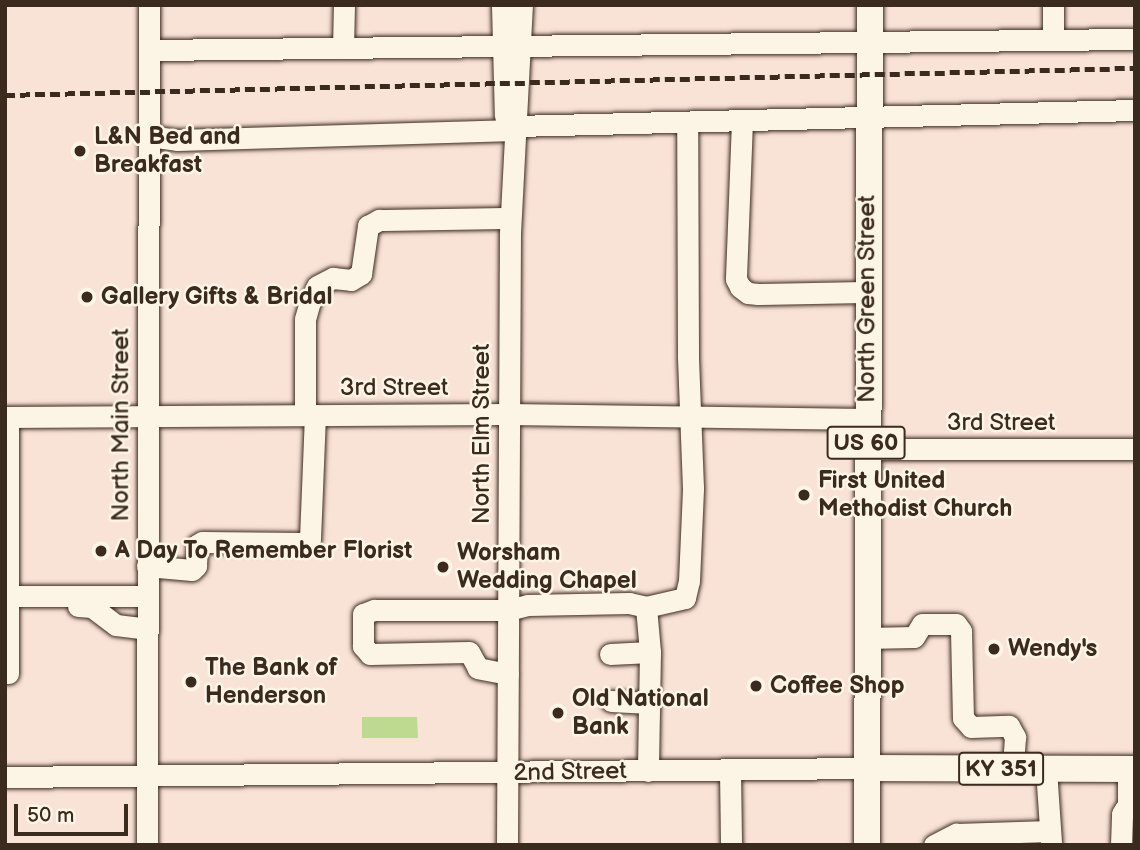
<!DOCTYPE html>
<html>
<head>
<meta charset="utf-8">
<style>
	body { margin:0 }
	#map { position:relative; width:1140px; height:850px; overflow:hidden; background:#f9e2d6; font-family:"Balsamiq Sans",sans-serif }
	div>[style] { position:absolute }
	[style*='--x'] { left:calc(var(--x)*1px); top:calc(var(--y)*1px); width:calc(var(--w)*1px); rotate:calc(var(--a)*1deg) }
	.green>* { inset:0; background:#beda91 }
	.roads { filter:drop-shadow(0 0 2px #3b2a1e) drop-shadow(0 0 2px #3b2a1e) }
	.minor>* { height:21px; margin:-10.5px; padding:0 10.5px; transform-origin:10.5px; border-radius:10.5px; background:#fcf5e5 }
	.major>* { height:26px; margin:-13px; padding:0 13px; transform-origin:13px; border-radius:13px; background:#fcf5e5 }
	.rail>* { height:4.5px; margin-top:-2.25px; transform-origin:0; background:repeating-linear-gradient(90deg,#3b2a1e 0 10px,transparent 0 15px) }
	.dots>* { width:19px; height:19px; translate:-50% -50%; box-sizing:border-box; border:4px solid #fcf5e5; border-radius:50% }
	span { translate:-50% -50%; white-space:nowrap; text-align:center; line-height:1.15; -webkit-text-stroke:5px #fcf5e5; paint-order:stroke }
	.shield-label span { padding:2px 5px; background:#fcf5e5; border:2px solid; border-radius:5px; -webkit-text-stroke-width:0 }
	.shield-label { font-size:23px; color:#3b2a1e; font-weight:700 }
	.poi-label { font-size:24px; color:#3b2a1e; font-weight:700 }
	.left { translate:0 -50%; text-align:left }
	.street-label { font-size:24px; color:#3b2a1e }
	.frame { position:absolute; inset:0; border:7px solid #3b2a1e; pointer-events:none }
	.scale { position:absolute; left:14px; top:804px; width:114px; height:32px; box-sizing:border-box; border:4px solid #3b2a1e; border-top:0; padding-left:9px; font-size:21px; line-height:24px; white-space:nowrap; color:#3b2a1e; -webkit-text-stroke:5px #fcf5e5; paint-order:stroke }
</style>
</head>
<body>
<div id="map">
	<div class="green">
		<div style="clip-path:polygon(362px 717px,417px 717px,418px 738px,362px 738px)"></div>
	</div>
	<div class="roads">
		<div class="minor">
			<div style="--x:502;--y:5;--w:111;--a:88.5"></div>
			<div style="--x:1053;--y:5;--w:35;--a:90"></div>
			<div style="--x:343;--y:48;--w:43;--a:-88.7"></div>
			<div style="--x:149;--y:50;--w:986;--a:-0.64"></div>
			<div style="--x:742;--y:121;--w:158;--a:92.2"></div>
			<div style="--x:736;--y:279;--w:9;--a:63"></div>
			<div style="--x:740;--y:287;--w:10;--a:37"></div>
			<div style="--x:748;--y:293;--w:10;--a:6"></div>
			<div style="--x:758;--y:294;--w:109;--a:-1.1"></div>
			<div style="--x:516;--y:126;--w:619;--a:-1.48"></div>
			<div style="--x:149;--y:136;--w:28;--a:8"></div>
			<div style="--x:177;--y:140;--w:329;--a:-1.7"></div>
			<div style="--x:305;--y:415;--w:96;--a:-90"></div>
			<div style="--x:305;--y:319;--w:18;--a:-74"></div>
			<div style="--x:310;--y:302;--w:17;--a:-66"></div>
			<div style="--x:317;--y:286;--w:18;--a:-27"></div>
			<div style="--x:333;--y:278;--w:18;--a:6"></div>
			<div style="--x:351;--y:280;--w:12;--a:-31"></div>
			<div style="--x:361;--y:274;--w:49;--a:-81.7"></div>
			<div style="--x:368;--y:226;--w:13;--a:-29"></div>
			<div style="--x:379;--y:220;--w:130;--a:-0.9"></div>
			<div style="--x:5;--y:417;--w:502;--a:-0.34"></div>
			<div style="--x:507;--y:414;--w:359;--a:0.8"></div>
			<div style="--x:866;--y:449;--w:269;--a:0"></div>
			<div style="--x:147;--y:566;--w:45;--a:5.1"></div>
			<div style="--x:192;--y:570;--w:6;--a:-45"></div>
			<div style="--x:196;--y:566;--w:21;--a:-87"></div>
			<div style="--x:197;--y:545;--w:6;--a:-31"></div>
			<div style="--x:202;--y:542;--w:101;--a:0.6"></div>
			<div style="--x:303;--y:543;--w:8;--a:-30"></div>
			<div style="--x:310;--y:539;--w:124;--a:-87.7"></div>
			<div style="--x:5;--y:596;--w:142;--a:0"></div>
			<div style="--x:78;--y:606;--w:14;--a:4"></div>
			<div style="--x:92;--y:607;--w:30;--a:37"></div>
			<div style="--x:116;--y:625;--w:31;--a:7"></div>
			<div style="--x:646;--y:607;--w:45;--a:84.9"></div>
			<div style="--x:650;--y:652;--w:119;--a:91"></div>
			<div style="--x:866;--y:638;--w:48;--a:-1.2"></div>
			<div style="--x:914;--y:637;--w:15;--a:-58"></div>
			<div style="--x:922;--y:624;--w:34;--a:0"></div>
			<div style="--x:956;--y:624;--w:9;--a:54"></div>
			<div style="--x:961;--y:631;--w:87;--a:88.7"></div>
			<div style="--x:963;--y:718;--w:12;--a:48"></div>
			<div style="--x:971;--y:727;--w:38;--a:-2"></div>
			<div style="--x:1009;--y:726;--w:13;--a:61"></div>
			<div style="--x:1015;--y:737;--w:32;--a:94"></div>
			<div style="--x:610;--y:654;--w:40;--a:-2.9"></div>
			<div style="--x:5;--y:673;--w:3;--a:0"></div>
			<div style="--x:8;--y:673;--w:256;--a:-90"></div>
			<div style="--x:508;--y:674;--w:31;--a:-169"></div>
			<div style="--x:478;--y:668;--w:18;--a:-119"></div>
			<div style="--x:469;--y:652;--w:99;--a:178.8"></div>
			<div style="--x:370;--y:654;--w:11;--a:-131"></div>
			<div style="--x:363;--y:646;--w:32;--a:-90"></div>
			<div style="--x:363;--y:614;--w:12;--a:-20"></div>
			<div style="--x:374;--y:610;--w:134;--a:0"></div>
			<div style="--x:508;--y:610;--w:21;--a:-14"></div>
			<div style="--x:528;--y:605;--w:101;--a:-1.1"></div>
			<div style="--x:629;--y:603;--w:17;--a:13"></div>
			<div style="--x:646;--y:607;--w:40;--a:-13"></div>
			<div style="--x:685;--y:598;--w:17;--a:-77"></div>
			<div style="--x:689;--y:581;--w:93;--a:-87.5"></div>
			<div style="--x:693;--y:488;--w:133;--a:-92.2"></div>
			<div style="--x:688;--y:355;--w:233;--a:-90.2"></div>
			<div style="--x:611;--y:701;--w:39;--a:3"></div>
			<div style="--x:1046;--y:769;--w:74;--a:86.1"></div>
			<div style="--x:1128;--y:769;--w:39;--a:90"></div>
			<div style="--x:730;--y:770;--w:75;--a:89.2"></div>
			<div style="--x:5;--y:777;--w:862;--a:-0.6"></div>
			<div style="--x:147;--y:845;--w:840;--a:-89.86"></div>
			<div style="--x:507;--y:845;--w:612;--a:-89.72"></div>
			<div style="--x:510;--y:233;--w:228;--a:-87"></div>
			<div style="--x:934;--y:845;--w:25;--a:-27"></div>
			<div style="--x:956;--y:834;--w:94;--a:-1.8"></div>
			<div style="--x:1121;--y:845;--w:31;--a:-88"></div>
			<div style="--x:1122;--y:814;--w:6;--a:-59"></div>
			<div style="--x:1125;--y:809;--w:10;--a:-6"></div>
		</div>
		<div class="major">
			<div style="--x:867;--y:768;--w:268;--a:0.2"></div>
			<div style="--x:867;--y:845;--w:840;--a:-89.8"></div>
		</div>
	</div>
	<div class="rail">
		<div style="--x:5;--y:95;--w:1130;--a:-1.37"></div>
	</div>
	<div class="dots">
		<div style="left:80px;top:151px;background:#3b2a1e"></div>
		<div style="left:87px;top:297px;background:#3b2a1e"></div>
		<div style="left:804px;top:495px;background:#3b2a1e"></div>
		<div style="left:101px;top:551px;background:#3b2a1e"></div>
		<div style="left:443px;top:567px;background:#3b2a1e"></div>
		<div style="left:994px;top:649px;background:#3b2a1e"></div>
		<div style="left:191px;top:682px;background:#3b2a1e"></div>
		<div style="left:756px;top:686px;background:#3b2a1e"></div>
		<div style="left:558px;top:713px;background:#3b2a1e"></div>
	</div>
	<div class="shield-label">
		<span style="left:866px;top:443px">US 60</span>
		<span style="left:1001px;top:769px">KY 351</span>
	</div>
	<div class="poi-label">
		<span class="left" style="left:94px;top:151px">L&amp;N Bed and<br>Breakfast</span>
		<span class="left" style="left:101px;top:297px">Gallery Gifts &amp; Bridal</span>
		<span class="left" style="left:818px;top:495px">First United<br>Methodist Church</span>
		<span class="left" style="left:115px;top:551px">A Day To Remember Florist</span>
		<span class="left" style="left:457px;top:567px">Worsham<br>Wedding Chapel</span>
		<span class="left" style="left:1008px;top:649px">Wendy's</span>
		<span class="left" style="left:205px;top:682px">The Bank of<br>Henderson</span>
		<span class="left" style="left:770px;top:686px">Coffee Shop</span>
		<span class="left" style="left:572px;top:713px">Old National<br>Bank</span>
	</div>
	<div class="street-label">
		<span style="left:867px;top:299px;rotate:-90deg">North Green Street</span>
		<span style="left:394px;top:388px">3rd Street</span>
		<span style="left:1001px;top:423px">3rd Street</span>
		<span style="left:121px;top:425px;rotate:-90deg">North Main Street</span>
		<span style="left:482px;top:434px;rotate:-90deg">North Elm Street</span>
		<span style="left:570px;top:772px;rotate:-1deg">2nd Street</span>
	</div>
	<div class="frame"></div>
	<div class="scale">50 m</div>
</div>
</body>
</html>
